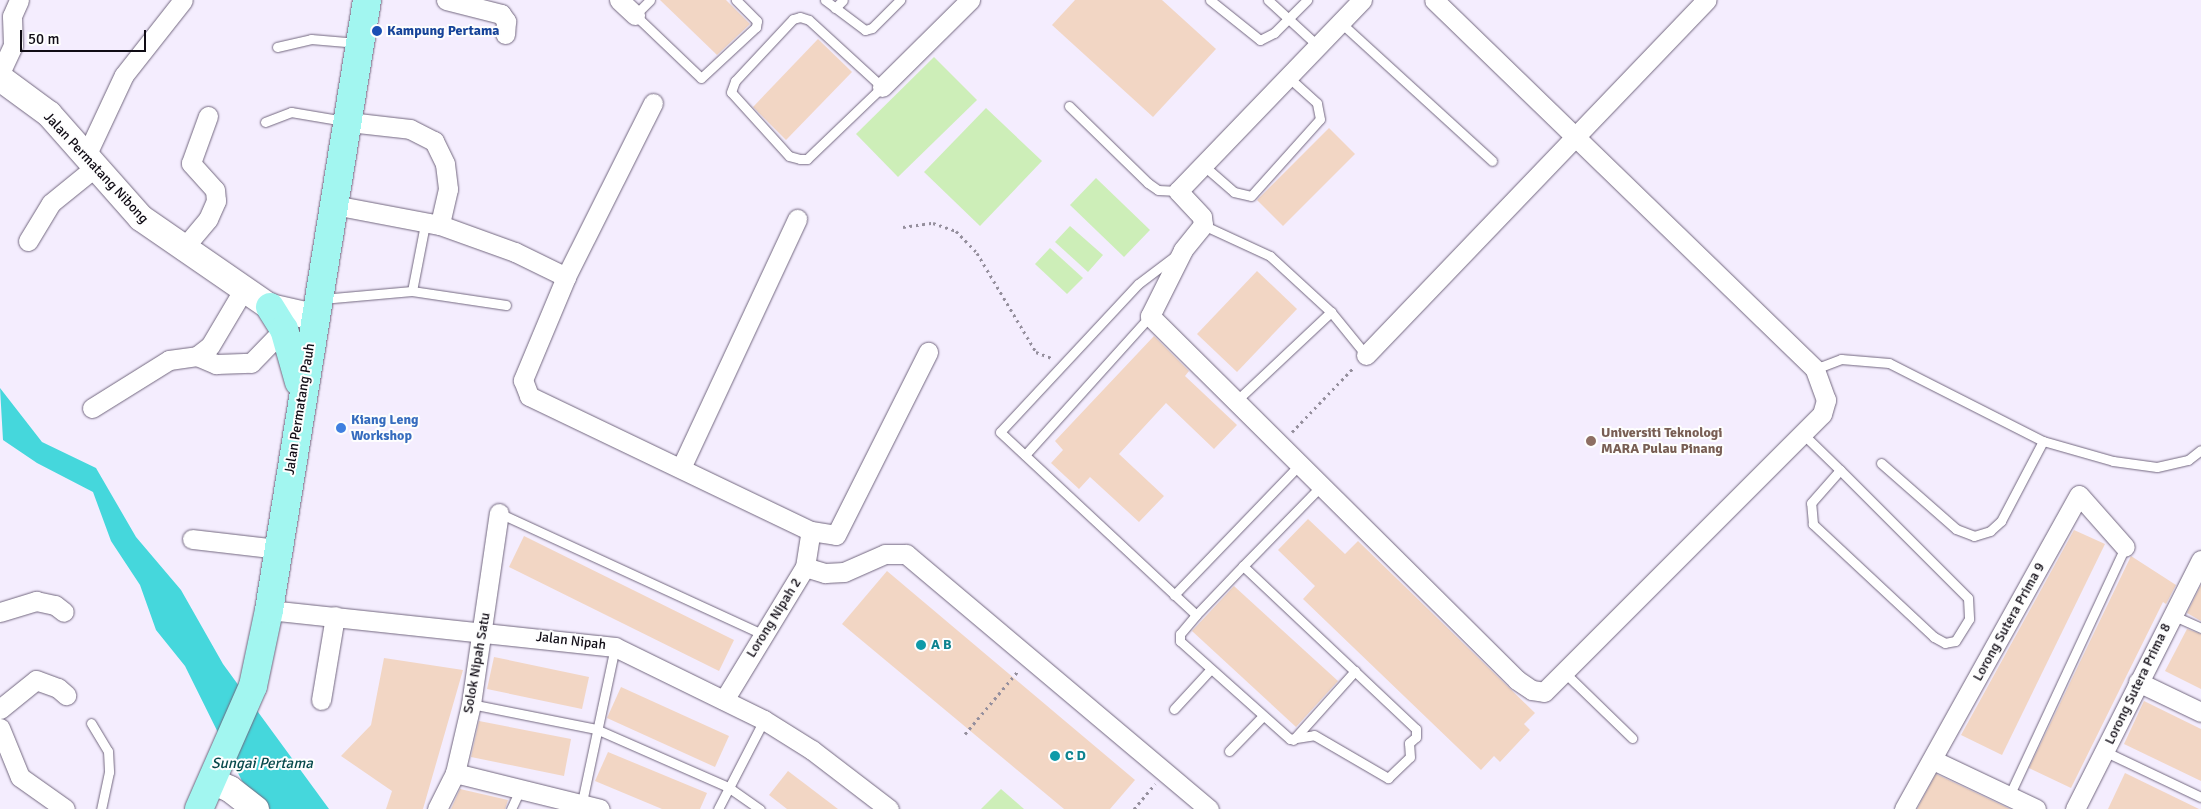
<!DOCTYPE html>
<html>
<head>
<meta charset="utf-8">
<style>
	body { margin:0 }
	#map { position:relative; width:2201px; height:809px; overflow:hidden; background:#f4edfe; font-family:Signika,sans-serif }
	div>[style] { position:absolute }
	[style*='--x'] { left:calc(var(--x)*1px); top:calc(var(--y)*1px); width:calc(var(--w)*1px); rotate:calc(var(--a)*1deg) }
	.green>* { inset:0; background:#cdeeb8 }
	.water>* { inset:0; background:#45d7dc }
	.building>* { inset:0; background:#f2d6c4 }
	.path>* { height:3px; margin-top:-1.5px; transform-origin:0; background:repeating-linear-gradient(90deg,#958f9d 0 2.5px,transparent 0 6.5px) }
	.roads { filter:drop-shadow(0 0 1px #72677f) drop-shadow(0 0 1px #72677f) }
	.lane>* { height:9px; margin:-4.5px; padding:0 4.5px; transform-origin:4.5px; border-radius:4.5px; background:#fff }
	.street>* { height:19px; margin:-9.5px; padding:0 9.5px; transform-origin:9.5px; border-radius:9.5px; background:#fff }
	.secondary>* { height:26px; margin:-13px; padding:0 13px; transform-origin:13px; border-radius:13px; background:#fff }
	.primary>* { height:28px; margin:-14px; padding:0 14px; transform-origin:14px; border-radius:14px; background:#a2f6f0 }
	.dots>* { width:14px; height:14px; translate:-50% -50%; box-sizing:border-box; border:2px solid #fefefe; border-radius:50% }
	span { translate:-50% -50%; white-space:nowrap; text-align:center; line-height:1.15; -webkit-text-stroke:4px #fefefe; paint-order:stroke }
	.transit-label { font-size:14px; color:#164399; font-weight:700 }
	.left { translate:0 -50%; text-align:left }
	.street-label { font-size:14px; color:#100c15 }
	.shop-label { font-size:14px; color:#366cbe; font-weight:700 }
	.education-label { font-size:14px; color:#785e54; font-weight:700 }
	.culture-label { font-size:14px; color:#0d838f; font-weight:700 }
	.water-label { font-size:15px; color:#084a4c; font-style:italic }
	.scale { position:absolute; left:20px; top:30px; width:126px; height:22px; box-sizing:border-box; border:2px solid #100c15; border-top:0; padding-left:6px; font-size:15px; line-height:18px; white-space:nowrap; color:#100c15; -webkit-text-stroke:4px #fefefe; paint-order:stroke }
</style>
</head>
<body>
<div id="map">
	<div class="green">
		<div style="clip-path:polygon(934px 57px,977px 100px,898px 177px,856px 134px)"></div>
		<div style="clip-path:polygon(986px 108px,1042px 161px,980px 226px,924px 172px)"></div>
		<div style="clip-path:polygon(1096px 178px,1150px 230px,1124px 257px,1070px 205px)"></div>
		<div style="clip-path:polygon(1070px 226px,1103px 255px,1088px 272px,1055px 242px)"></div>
		<div style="clip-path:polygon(1050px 248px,1083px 278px,1067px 294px,1035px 264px)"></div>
		<div style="clip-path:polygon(1001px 789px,1024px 809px,981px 809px)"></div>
	</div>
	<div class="water">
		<div style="clip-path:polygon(0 388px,42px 442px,96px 468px,136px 537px,181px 590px,223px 664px,329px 809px,270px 809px,242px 781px,185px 666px,156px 630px,140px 585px,111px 541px,93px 492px,37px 463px,3px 440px)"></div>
	</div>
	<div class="building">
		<div style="clip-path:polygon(660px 0,726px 0,750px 24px,717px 55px)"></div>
		<div style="clip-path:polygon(1075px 0,1162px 0,1216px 49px,1153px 117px,1052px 25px)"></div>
		<div style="clip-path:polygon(818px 39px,852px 72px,786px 140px,753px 107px)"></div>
		<div style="clip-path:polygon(1329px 128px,1355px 154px,1283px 226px,1257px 200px)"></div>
		<div style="clip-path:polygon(1257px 271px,1297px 309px,1237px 372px,1197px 334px)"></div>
		<div style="clip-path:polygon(1154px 336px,1189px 371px,1185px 376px,1237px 425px,1214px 449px,1166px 403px,1119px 454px,1164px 496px,1139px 522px,1090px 477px,1079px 489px,1051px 463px,1063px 450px,1055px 441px)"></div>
		<div style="clip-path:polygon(1308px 519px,1345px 554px,1358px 541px,1535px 713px,1524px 724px,1530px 730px,1500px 762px,1494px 756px,1481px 770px,1303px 599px,1315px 586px,1278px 550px)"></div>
		<div style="clip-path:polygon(2074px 530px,2105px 544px,2002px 755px,1961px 735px)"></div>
		<div style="clip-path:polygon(524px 536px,734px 640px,719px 671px,509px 567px)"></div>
		<div style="clip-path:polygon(2131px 556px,2176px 585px,2166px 604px,2163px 602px,2071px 788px,2029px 768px)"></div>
		<div style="clip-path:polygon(887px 571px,1135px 780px,1110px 809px,1064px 809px,842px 624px)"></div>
		<div style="clip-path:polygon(2201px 585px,2201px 621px,2187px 613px)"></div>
		<div style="clip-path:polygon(1234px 586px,1338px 681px,1296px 727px,1192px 631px)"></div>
		<div style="clip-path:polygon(2187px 629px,2201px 634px,2201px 689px,2165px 671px)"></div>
		<div style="clip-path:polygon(494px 657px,589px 677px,582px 709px,487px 689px)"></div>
		<div style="clip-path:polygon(384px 658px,463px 670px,423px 809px,386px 809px,392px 791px,341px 756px,371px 725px)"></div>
		<div style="clip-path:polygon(621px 687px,729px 736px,715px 767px,607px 718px)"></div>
		<div style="clip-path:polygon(2144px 701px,2201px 729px,2201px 781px,2124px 744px)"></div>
		<div style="clip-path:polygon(479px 721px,571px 739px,564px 776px,471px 757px)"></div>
		<div style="clip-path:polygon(608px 752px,707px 793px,700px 809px,662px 809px,595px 781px)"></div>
		<div style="clip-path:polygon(788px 771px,838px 809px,787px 809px,769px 795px)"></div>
		<div style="clip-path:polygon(2125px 773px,2199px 809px,2108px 809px)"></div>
		<div style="clip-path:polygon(1936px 774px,2010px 809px,1917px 809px)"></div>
		<div style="clip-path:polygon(460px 789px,508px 800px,505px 809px,451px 809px)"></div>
	</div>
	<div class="path">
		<div style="--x:903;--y:227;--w:30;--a:-8"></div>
		<div style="--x:933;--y:223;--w:24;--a:19"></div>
		<div style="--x:956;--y:231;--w:30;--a:46"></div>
		<div style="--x:977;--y:253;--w:115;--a:59.2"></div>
		<div style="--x:1036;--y:352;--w:17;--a:21"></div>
		<div style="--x:1292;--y:432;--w:91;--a:-46.3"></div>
		<div style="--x:965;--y:734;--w:82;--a:-49.9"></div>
		<div style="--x:1134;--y:809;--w:33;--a:-50"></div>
	</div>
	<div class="roads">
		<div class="lane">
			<div style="--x:650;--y:0;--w:21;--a:135"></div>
			<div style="--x:635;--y:15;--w:91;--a:43.7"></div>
			<div style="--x:701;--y:78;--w:75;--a:-42.8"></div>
			<div style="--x:756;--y:27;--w:6;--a:-81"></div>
			<div style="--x:757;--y:21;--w:30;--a:-135"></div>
			<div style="--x:825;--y:0;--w:50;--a:36.9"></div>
			<div style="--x:865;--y:30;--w:7;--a:-16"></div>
			<div style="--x:872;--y:28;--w:40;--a:-45"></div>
			<div style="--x:1210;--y:0;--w:64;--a:38.7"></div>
			<div style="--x:1260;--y:40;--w:16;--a:-27"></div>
			<div style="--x:1274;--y:33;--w:47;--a:-45"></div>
			<div style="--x:1268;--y:0;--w:68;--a:42.6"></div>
			<div style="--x:835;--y:8;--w:11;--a:-45"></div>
			<div style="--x:800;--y:17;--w:9;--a:18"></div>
			<div style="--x:809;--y:20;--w:99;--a:42.5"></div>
			<div style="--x:882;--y:87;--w:104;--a:136.2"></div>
			<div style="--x:807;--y:159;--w:7;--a:180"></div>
			<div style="--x:800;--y:159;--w:11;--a:-165"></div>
			<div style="--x:789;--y:156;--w:86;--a:-132.2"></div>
			<div style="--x:731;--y:92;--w:12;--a:-70"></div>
			<div style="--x:735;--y:81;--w:85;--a:-46.9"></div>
			<div style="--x:793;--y:19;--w:7;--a:-16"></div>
			<div style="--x:1340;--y:22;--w:206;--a:42.4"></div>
			<div style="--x:277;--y:47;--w:35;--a:-13"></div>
			<div style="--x:311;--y:39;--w:47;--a:4.9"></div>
			<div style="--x:1069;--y:106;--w:110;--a:44.3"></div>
			<div style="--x:1148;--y:183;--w:12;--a:35"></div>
			<div style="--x:1158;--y:190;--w:20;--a:3"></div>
			<div style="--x:265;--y:122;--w:28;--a:-21"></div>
			<div style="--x:291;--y:112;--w:54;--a:9.6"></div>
			<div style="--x:1203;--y:165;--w:41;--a:41.1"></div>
			<div style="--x:1234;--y:192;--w:17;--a:13"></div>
			<div style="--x:1251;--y:196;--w:103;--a:-48.1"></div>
			<div style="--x:1320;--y:119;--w:16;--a:-101"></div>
			<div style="--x:1317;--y:103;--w:39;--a:-138"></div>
			<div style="--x:1203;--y:225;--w:74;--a:24.8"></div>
			<div style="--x:1270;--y:256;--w:83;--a:42.6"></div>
			<div style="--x:1331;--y:312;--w:55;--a:50.9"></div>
			<div style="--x:1175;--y:256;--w:46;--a:142.9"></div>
			<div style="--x:1138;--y:284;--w:202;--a:133"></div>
			<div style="--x:1000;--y:432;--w:268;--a:43"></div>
			<div style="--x:1196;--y:615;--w:68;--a:-46.2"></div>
			<div style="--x:412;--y:291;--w:95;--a:8.5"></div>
			<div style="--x:322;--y:299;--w:90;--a:-5.1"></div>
			<div style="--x:412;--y:291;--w:68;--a:-79"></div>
			<div style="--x:1815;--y:369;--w:28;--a:-21"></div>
			<div style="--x:1841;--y:359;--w:48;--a:4.8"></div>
			<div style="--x:1889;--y:363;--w:173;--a:26.9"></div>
			<div style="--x:2043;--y:441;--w:73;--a:15.9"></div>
			<div style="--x:2113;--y:461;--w:44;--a:7.8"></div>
			<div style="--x:2157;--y:467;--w:32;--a:-13"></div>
			<div style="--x:2188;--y:460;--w:16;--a:-38"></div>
			<div style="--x:1235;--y:402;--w:132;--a:-43.2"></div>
			<div style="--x:1802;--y:433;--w:53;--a:44.2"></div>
			<div style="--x:1840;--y:470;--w:181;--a:45"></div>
			<div style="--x:1968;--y:598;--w:21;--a:87"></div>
			<div style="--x:1969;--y:619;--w:26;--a:122"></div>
			<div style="--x:1955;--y:641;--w:10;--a:169"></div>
			<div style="--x:1945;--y:643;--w:13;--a:-151"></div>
			<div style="--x:1934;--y:637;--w:166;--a:-137"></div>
			<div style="--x:1813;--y:524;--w:21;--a:-95"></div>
			<div style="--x:1811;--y:503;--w:44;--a:-48.7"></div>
			<div style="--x:1025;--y:455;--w:187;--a:-48"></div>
			<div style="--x:1881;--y:463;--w:100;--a:41.3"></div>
			<div style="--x:1956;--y:529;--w:19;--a:21"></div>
			<div style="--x:1974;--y:536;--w:17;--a:-17"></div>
			<div style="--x:1990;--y:531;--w:15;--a:-42"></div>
			<div style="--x:2001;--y:521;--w:90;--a:-62.3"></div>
			<div style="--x:499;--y:513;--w:292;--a:24.7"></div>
			<div style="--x:1174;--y:595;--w:180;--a:-46.1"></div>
			<div style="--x:1196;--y:615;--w:25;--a:130"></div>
			<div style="--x:1180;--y:634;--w:7;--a:90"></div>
			<div style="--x:1180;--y:641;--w:147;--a:41.7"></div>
			<div style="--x:1290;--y:739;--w:24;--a:-9"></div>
			<div style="--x:1314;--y:735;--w:86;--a:30.2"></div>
			<div style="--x:1388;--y:778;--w:30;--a:-44"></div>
			<div style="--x:1410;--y:757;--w:14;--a:-94"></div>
			<div style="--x:1409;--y:743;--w:9;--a:-41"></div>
			<div style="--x:1416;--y:737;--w:8;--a:-90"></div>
			<div style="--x:1416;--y:729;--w:238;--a:-136.7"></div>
			<div style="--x:1243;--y:566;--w:112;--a:-45.7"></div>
			<div style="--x:2172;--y:615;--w:32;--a:24"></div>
			<div style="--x:1564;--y:672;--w:95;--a:44.1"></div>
			<div style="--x:471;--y:704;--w:127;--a:11.3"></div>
			<div style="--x:596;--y:729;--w:144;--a:23.7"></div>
			<div style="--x:728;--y:787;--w:39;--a:35"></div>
			<div style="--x:1174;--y:709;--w:53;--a:-47.3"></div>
			<div style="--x:91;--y:723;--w:33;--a:59"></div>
			<div style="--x:108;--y:751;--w:21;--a:87"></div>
			<div style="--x:109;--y:772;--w:38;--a:102"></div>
			<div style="--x:1293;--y:740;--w:93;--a:-48.1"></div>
			<div style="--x:1229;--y:751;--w:47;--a:-45.9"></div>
			<div style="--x:2104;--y:751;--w:107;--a:25.4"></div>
			<div style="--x:2009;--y:796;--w:275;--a:-65"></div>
			<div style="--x:582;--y:802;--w:158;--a:-78"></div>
			<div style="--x:511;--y:809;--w:23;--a:-65"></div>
			<div style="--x:718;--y:809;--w:100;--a:-62.7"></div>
		</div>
		<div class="street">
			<div style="--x:446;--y:0;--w:57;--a:14.3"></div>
			<div style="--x:501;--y:14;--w:9;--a:54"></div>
			<div style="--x:506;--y:21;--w:13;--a:94"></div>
			<div style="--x:619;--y:0;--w:22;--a:43"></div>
			<div style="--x:1362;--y:0;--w:265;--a:133.9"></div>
			<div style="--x:1178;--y:191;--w:35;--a:47"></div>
			<div style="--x:1202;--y:217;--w:8;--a:83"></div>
			<div style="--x:1203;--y:225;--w:32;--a:129"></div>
			<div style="--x:1183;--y:250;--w:74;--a:116.6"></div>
			<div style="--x:1150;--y:316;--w:517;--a:44.76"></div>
			<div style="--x:1517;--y:680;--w:18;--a:34"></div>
			<div style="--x:1532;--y:690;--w:12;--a:9"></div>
			<div style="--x:1544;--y:692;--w:393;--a:-45"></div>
			<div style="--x:1822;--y:414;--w:15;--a:-74"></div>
			<div style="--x:1826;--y:400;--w:33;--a:-110"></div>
			<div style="--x:1815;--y:369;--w:530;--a:-135.92"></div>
			<div style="--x:0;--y:73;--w:31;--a:-65"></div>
			<div style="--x:13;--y:45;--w:29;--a:-92"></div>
			<div style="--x:12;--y:16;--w:17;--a:-66"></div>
			<div style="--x:882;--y:87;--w:124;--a:-44.7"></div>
			<div style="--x:653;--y:103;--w:195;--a:116.6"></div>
			<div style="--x:566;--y:277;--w:112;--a:112.7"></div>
			<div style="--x:523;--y:380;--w:17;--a:69"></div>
			<div style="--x:529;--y:396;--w:313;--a:25.6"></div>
			<div style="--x:811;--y:531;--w:25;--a:9"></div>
			<div style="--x:836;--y:535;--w:205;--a:-63.3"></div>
			<div style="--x:349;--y:122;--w:61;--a:6.5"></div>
			<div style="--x:410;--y:129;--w:27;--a:27"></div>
			<div style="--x:434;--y:141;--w:25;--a:64"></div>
			<div style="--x:445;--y:164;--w:25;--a:83"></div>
			<div style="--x:448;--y:189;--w:37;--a:103"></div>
			<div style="--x:86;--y:156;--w:89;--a:-64.9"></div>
			<div style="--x:124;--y:75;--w:95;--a:-51.8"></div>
			<div style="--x:334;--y:205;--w:108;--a:10.7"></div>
			<div style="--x:440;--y:225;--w:80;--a:19.8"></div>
			<div style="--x:515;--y:252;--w:57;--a:26.1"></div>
			<div style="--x:28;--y:241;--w:44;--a:-58.8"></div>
			<div style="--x:51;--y:203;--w:55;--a:-39.1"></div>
			<div style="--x:182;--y:250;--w:40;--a:-50"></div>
			<div style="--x:208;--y:219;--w:20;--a:-66"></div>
			<div style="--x:216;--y:201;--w:11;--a:-95"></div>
			<div style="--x:215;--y:190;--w:36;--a:-132"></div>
			<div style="--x:191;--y:163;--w:50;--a:-70.1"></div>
			<div style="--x:1366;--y:355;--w:492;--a:-46.2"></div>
			<div style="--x:197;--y:356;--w:21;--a:23"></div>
			<div style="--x:216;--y:364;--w:35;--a:-2"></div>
			<div style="--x:251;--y:363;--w:47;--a:-45.9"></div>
			<div style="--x:92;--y:408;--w:91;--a:-31.9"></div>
			<div style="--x:169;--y:360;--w:28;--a:-8"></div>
			<div style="--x:197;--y:356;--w:16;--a:-38"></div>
			<div style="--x:210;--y:346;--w:69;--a:-59.3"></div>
			<div style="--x:681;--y:468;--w:275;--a:-65"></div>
			<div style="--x:192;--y:539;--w:87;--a:6.6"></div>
			<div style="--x:805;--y:567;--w:21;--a:17"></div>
			<div style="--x:825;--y:573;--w:19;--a:-3"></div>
			<div style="--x:844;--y:572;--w:45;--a:-23.7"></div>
			<div style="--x:885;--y:554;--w:21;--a:0"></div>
			<div style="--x:906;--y:554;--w:396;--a:40.1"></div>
			<div style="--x:269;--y:610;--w:348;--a:6.1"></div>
			<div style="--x:615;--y:647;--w:166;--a:26.1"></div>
			<div style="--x:764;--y:720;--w:57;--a:32"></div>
			<div style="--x:812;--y:750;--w:97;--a:37.5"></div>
			<div style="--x:0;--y:612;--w:38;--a:-17"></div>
			<div style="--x:36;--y:601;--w:19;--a:12"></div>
			<div style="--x:55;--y:605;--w:11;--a:38"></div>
			<div style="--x:2138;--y:682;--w:70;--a:25.5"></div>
			<div style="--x:321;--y:700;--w:85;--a:-80.5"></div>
			<div style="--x:724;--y:700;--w:156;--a:-58.7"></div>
			<div style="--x:805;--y:567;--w:36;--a:-81"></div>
			<div style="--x:0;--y:709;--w:46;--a:-38.9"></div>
			<div style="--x:36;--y:680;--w:23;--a:20"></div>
			<div style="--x:58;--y:688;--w:11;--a:41"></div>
			<div style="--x:0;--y:728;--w:53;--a:67.8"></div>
			<div style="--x:20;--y:777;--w:55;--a:35.4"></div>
			<div style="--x:1933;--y:760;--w:114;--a:25.4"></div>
			<div style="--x:455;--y:773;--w:149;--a:13.9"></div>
			<div style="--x:437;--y:809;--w:40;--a:-63.4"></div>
			<div style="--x:455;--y:773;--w:71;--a:-76.9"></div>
			<div style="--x:471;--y:704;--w:193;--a:-81.7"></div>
			<div style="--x:1904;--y:809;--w:359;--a:-60.9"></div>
			<div style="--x:2079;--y:495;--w:69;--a:48.5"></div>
			<div style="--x:2075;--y:809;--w:279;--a:-63.2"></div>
		</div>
		<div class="secondary">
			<div style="--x:0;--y:78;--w:61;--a:36.3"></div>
			<div style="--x:49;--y:114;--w:139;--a:48.5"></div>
			<div style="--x:141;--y:218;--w:157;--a:34.6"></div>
			<div style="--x:270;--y:307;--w:45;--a:12.8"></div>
			<div style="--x:212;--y:781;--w:20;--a:24"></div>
			<div style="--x:230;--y:789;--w:33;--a:38"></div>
		</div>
		<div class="primary">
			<div style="--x:270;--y:307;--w:26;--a:58"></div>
			<div style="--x:284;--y:329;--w:55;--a:74.2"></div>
			<div style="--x:199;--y:809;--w:134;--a:-66.3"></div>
			<div style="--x:253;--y:686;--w:78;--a:-78.1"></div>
			<div style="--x:269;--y:610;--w:618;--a:-80.87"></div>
		</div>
	</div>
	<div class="dots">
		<div style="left:377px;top:31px;background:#1a4fb4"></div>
		<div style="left:341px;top:428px;background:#3f7fe0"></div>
		<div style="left:1591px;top:441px;background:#8d6e63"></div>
		<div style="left:921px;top:645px;background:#0f9aa8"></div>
		<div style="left:1055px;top:756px;background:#0f9aa8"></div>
	</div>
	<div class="transit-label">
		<span class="left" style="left:387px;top:31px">Kampung Pertama</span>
	</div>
	<div class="street-label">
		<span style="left:96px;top:168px;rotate:47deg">Jalan Permatang Nibong</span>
		<span style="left:300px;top:409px;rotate:-81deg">Jalan Permatang Pauh</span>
		<span style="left:774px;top:618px;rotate:-58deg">Lorong Nipah 2</span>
		<span style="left:2009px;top:622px;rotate:-61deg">Lorong Sutera Prima 9</span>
		<span style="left:571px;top:641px;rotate:7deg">Jalan Nipah</span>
		<span style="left:477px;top:663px;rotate:-80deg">Solok Nipah Satu</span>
		<span style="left:2138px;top:684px;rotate:-64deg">Lorong Sutera Prima 8</span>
	</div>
	<div class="shop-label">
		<span class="left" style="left:351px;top:428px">Kiang Leng<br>Workshop</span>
	</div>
	<div class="education-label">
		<span class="left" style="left:1601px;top:441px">Universiti Teknologi<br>MARA Pulau Pinang</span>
	</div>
	<div class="culture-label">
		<span class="left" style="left:931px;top:645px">A B</span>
		<span class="left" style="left:1065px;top:756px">C D</span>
	</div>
	<div class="water-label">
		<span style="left:262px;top:764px">Sungai Pertama</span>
	</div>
	<div class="scale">50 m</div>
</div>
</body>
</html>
